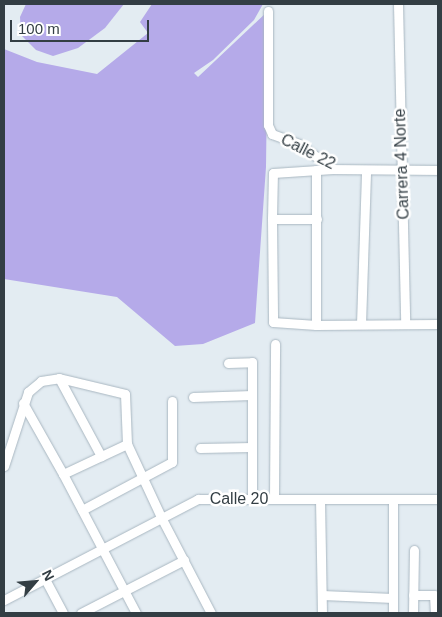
<!DOCTYPE html>
<html>
<head>
<meta charset="utf-8">
<style>
	body { margin:0 }
	#map { position:relative; width:442px; height:617px; overflow:hidden; background:#e3ecf2; font-family:Arial,sans-serif }
	div>[style] { position:absolute }
	[style*='--x'] { left:calc(var(--x)*1px); top:calc(var(--y)*1px); width:calc(var(--w)*1px); rotate:calc(var(--a)*1deg) }
	.green>* { inset:0; background:#b5aae9 }
	.roads { filter:drop-shadow(0 0 1px #a9b7c1) drop-shadow(0 0 1px #a9b7c1) }
	.minor>* { height:9px; margin:-4.5px; padding:0 4.5px; transform-origin:4.5px; border-radius:4.5px; background:#fff }
	span { translate:-50% -50%; white-space:nowrap; text-align:center; line-height:1.15; -webkit-text-stroke:5px #fff; paint-order:stroke }
	.street-label { font-size:16px; color:#333e44 }
	.frame { position:absolute; inset:0; border:5px solid #333e44; pointer-events:none }
	.north { position:absolute; left:10px; top:557px; width:50px; height:50px; -webkit-text-stroke:4px #fff; paint-order:stroke; rotate:63deg; font-size:14px; font-weight:700; line-height:20px; text-align:center; color:#333e44 }
	.north::after { content:''; display:block; margin:auto; width:18px; height:22px; background:#333e44; clip-path:polygon(50% 0,100% 100%,50% 72%,0 100%) }
	.scale { position:absolute; left:10px; top:20px; width:139px; height:22px; box-sizing:border-box; border:2px solid #333e44; border-top:0; padding-left:6px; font-size:15px; line-height:18px; white-space:nowrap; color:#333e44; -webkit-text-stroke:4px #fff; paint-order:stroke }
</style>
</head>
<body>
<div id="map">
	<div class="green">
		<div style="clip-path:polygon(26px 4px,124px 4px,105px 28px,78px 48px,53px 56px,36px 50px,21px 35px,20px 17px)"></div>
		<div style="clip-path:polygon(152px 4px,263px 4px,254px 20px,213px 60px,194px 73px,198px 77px,268px 11px,266px 167px,255px 323px,203px 344px,175px 346px,117px 297px,4px 279px,4px 49px,37px 62px,97px 74px,148px 33px,140px 22px)"></div>
	</div>
	<div class="roads">
		<div class="minor">
			<div style="--x:398;--y:4;--w:320;--a:88.7"></div>
			<div style="--x:268;--y:11;--w:114;--a:90"></div>
			<div style="--x:268;--y:125;--w:10;--a:66"></div>
			<div style="--x:272;--y:134;--w:29;--a:20"></div>
			<div style="--x:299;--y:144;--w:42;--a:36.3"></div>
			<div style="--x:333;--y:169;--w:105;--a:0.5"></div>
			<div style="--x:272;--y:219;--w:103;--a:89.4"></div>
			<div style="--x:273;--y:322;--w:43;--a:4"></div>
			<div style="--x:316;--y:325;--w:122;--a:-0.5"></div>
			<div style="--x:317;--y:219;--w:45;--a:180"></div>
			<div style="--x:272;--y:219;--w:46;--a:-88.8"></div>
			<div style="--x:273;--y:173;--w:60;--a:-3.8"></div>
			<div style="--x:361;--y:324;--w:154;--a:-88.1"></div>
			<div style="--x:316;--y:325;--w:155;--a:-90"></div>
			<div style="--x:228;--y:363;--w:24;--a:-2"></div>
			<div style="--x:252;--y:362;--w:137;--a:90"></div>
			<div style="--x:59;--y:378;--w:89;--a:61.7"></div>
			<div style="--x:193;--y:397;--w:59;--a:-1.9"></div>
			<div style="--x:23;--y:403;--w:81;--a:60.6"></div>
			<div style="--x:63;--y:474;--w:157;--a:62.3"></div>
			<div style="--x:200;--y:448;--w:52;--a:-1.1"></div>
			<div style="--x:4;--y:466;--w:78;--a:-72"></div>
			<div style="--x:28;--y:392;--w:17;--a:-40"></div>
			<div style="--x:41;--y:381;--w:18;--a:-9"></div>
			<div style="--x:59;--y:378;--w:68;--a:13.6"></div>
			<div style="--x:125;--y:394;--w:50;--a:87.7"></div>
			<div style="--x:127;--y:444;--w:83;--a:65"></div>
			<div style="--x:162;--y:519;--w:106;--a:62.5"></div>
			<div style="--x:63;--y:474;--w:71;--a:-25.1"></div>
			<div style="--x:274;--y:499;--w:155;--a:-89.6"></div>
			<div style="--x:320;--y:499;--w:114;--a:89"></div>
			<div style="--x:393;--y:499;--w:114;--a:90"></div>
			<div style="--x:82;--y:510;--w:102;--a:-28.1"></div>
			<div style="--x:172;--y:462;--w:61;--a:-90"></div>
			<div style="--x:45;--y:579;--w:38;--a:62"></div>
			<div style="--x:322;--y:595;--w:71;--a:2.4"></div>
			<div style="--x:413;--y:595;--w:21;--a:0"></div>
			<div style="--x:434;--y:595;--w:18;--a:87"></div>
			<div style="--x:4;--y:600;--w:219;--a:-27.5"></div>
			<div style="--x:198;--y:499;--w:240;--a:0"></div>
			<div style="--x:81;--y:613;--w:116;--a:-27.2"></div>
			<div style="--x:413;--y:613;--w:63;--a:-89.1"></div>
		</div>
	</div>
	<div class="street-label">
		<span style="left:308px;top:152px;rotate:27deg">Calle 22</span>
		<span style="left:402px;top:164px;rotate:-92deg">Carrera 4 Norte</span>
		<span style="left:239px;top:499px">Calle 20</span>
	</div>
	<div class="frame"></div>
	<div class="north">N</div>
	<div class="scale">100 m</div>
</div>
</body>
</html>
